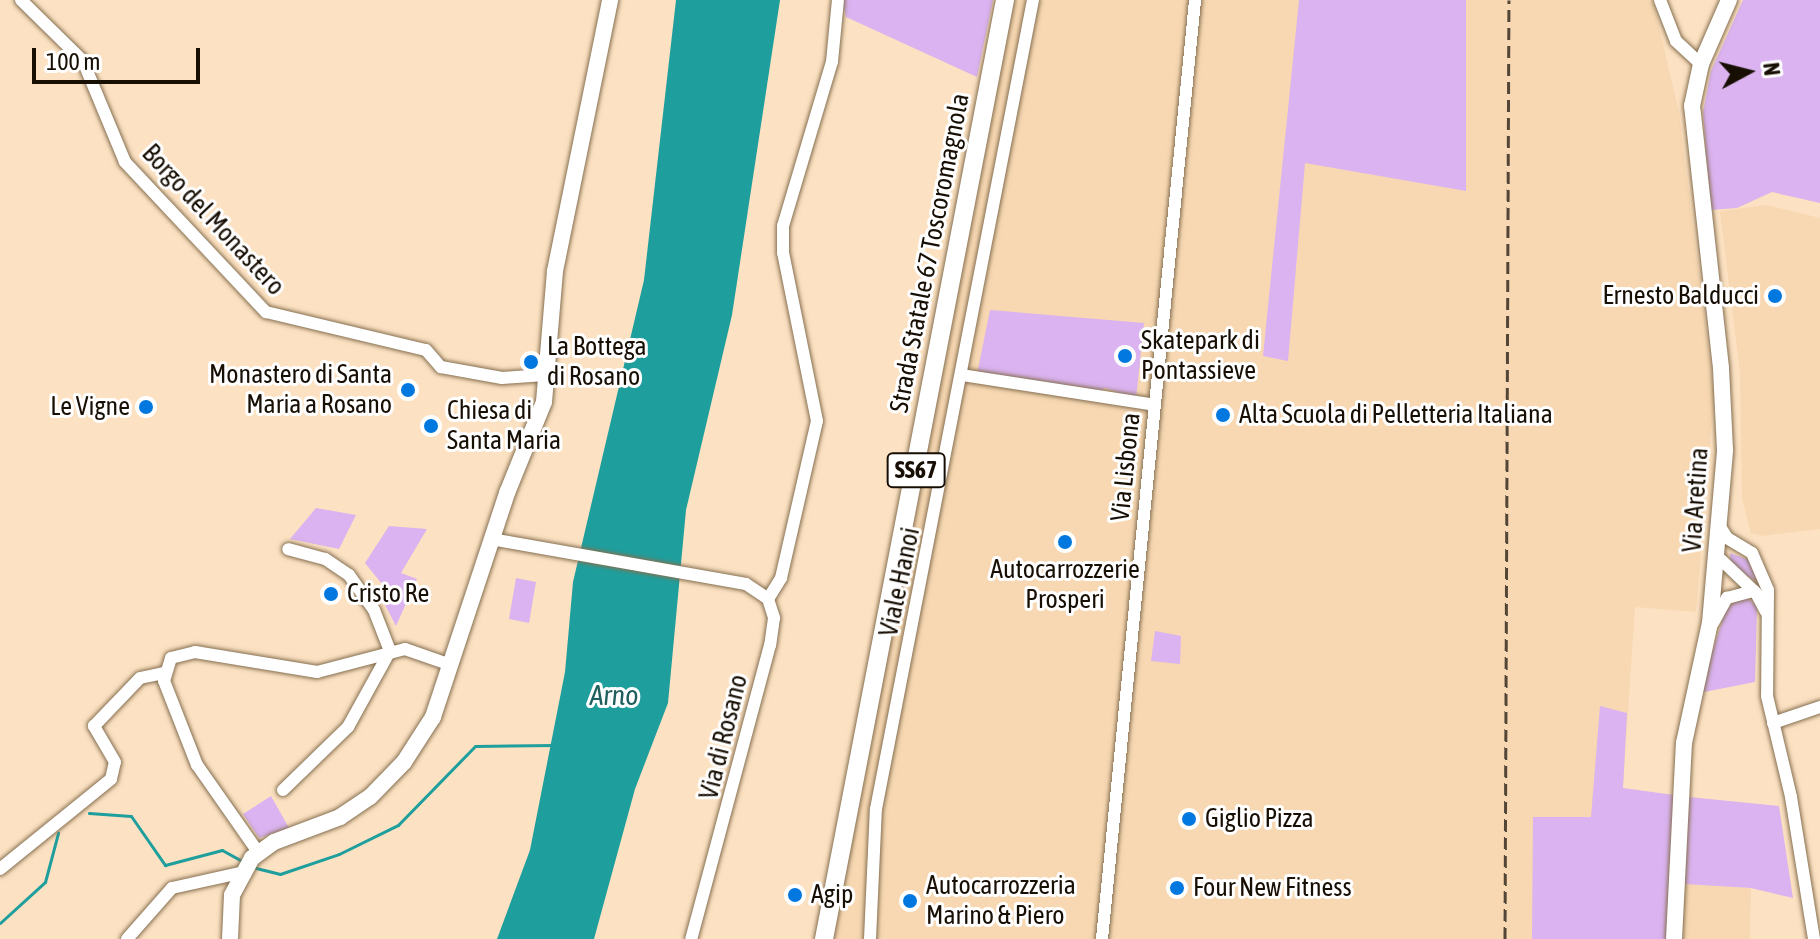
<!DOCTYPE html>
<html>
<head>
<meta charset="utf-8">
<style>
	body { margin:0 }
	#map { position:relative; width:1820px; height:939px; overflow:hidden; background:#fce2c2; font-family:"Asap Condensed",sans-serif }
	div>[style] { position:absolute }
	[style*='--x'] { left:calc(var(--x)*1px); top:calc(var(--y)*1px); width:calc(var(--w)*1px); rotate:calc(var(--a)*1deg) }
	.built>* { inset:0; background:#f7d8b2 }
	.green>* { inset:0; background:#dab3f0 }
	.water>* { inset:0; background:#1e9f9d }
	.stream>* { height:3px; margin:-1.5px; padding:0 1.5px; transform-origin:1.5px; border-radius:1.5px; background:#1e9f9d }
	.roads { filter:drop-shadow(0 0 2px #856f51) drop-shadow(0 0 2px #856f51) }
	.street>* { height:12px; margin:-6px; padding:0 6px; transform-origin:6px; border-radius:6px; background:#fff }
	.secondary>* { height:16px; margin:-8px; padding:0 8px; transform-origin:8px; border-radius:8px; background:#fff }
	.primary>* { height:18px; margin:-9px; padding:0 9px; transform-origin:9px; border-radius:9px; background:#fff }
	.rail>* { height:3px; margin-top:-1.5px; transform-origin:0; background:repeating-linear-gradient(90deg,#534636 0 12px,transparent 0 18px) }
	.dots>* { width:22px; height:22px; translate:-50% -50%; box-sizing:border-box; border:4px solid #fff; border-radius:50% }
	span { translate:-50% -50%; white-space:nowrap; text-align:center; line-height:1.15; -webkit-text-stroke:6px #fff; paint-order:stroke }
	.shield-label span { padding:2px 6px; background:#fff; border:2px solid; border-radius:6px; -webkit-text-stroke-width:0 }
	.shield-label { font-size:24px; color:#170e04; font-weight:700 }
	.street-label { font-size:26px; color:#170e04 }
	.poi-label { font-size:26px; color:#170e04 }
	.right { translate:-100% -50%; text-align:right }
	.left { translate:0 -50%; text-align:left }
	.water-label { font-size:28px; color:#1f5f5e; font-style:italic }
	.north { position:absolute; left:1708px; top:32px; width:80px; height:80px; -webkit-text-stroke:6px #fff; paint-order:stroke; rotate:83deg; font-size:22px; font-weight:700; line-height:32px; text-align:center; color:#170e04 }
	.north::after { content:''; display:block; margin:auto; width:28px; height:36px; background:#170e04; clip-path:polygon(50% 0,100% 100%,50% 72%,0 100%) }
	.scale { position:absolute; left:32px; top:48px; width:168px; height:36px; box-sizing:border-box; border:4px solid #170e04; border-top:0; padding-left:10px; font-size:24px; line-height:28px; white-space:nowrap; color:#170e04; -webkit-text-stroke:6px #fff; paint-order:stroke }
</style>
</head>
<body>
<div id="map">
	<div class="built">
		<div style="clip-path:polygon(1015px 0,1653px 0,1679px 113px,1714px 394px,1696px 612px,1635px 607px,1623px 788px,1684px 883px,1751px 888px,1750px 939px,831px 939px)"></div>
		<div style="clip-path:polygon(1767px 205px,1820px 218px,1820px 529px,1762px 536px,1751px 533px,1742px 498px,1740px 373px,1720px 211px)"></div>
	</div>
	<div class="green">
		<div style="clip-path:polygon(842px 0,993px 0,977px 77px,846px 17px)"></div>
		<div style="clip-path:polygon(1299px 0,1466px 0,1466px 191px,1305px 163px,1288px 361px,1263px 356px)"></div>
		<div style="clip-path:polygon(1743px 0,1820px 0,1820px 203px,1772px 192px,1737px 208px,1710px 210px,1703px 112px,1711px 71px)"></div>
		<div style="clip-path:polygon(990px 310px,1144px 323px,1136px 399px,1105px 388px,1097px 393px,977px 374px)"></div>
		<div style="clip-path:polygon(316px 508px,356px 515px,339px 549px,290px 539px)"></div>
		<div style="clip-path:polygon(389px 526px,427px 529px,401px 573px,417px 579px,396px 626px,381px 597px,386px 589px,365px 563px)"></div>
		<div style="clip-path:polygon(1730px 553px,1749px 560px,1757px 582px,1731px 566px)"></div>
		<div style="clip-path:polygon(516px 578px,536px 582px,529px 623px,509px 619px)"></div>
		<div style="clip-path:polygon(1747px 597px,1757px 607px,1755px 682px,1699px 693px,1727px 606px)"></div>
		<div style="clip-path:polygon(1155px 631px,1181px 636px,1180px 664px,1151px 661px)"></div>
		<div style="clip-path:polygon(1600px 706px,1627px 713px,1623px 788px,1674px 795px,1668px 939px,1532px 939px,1533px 817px,1591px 817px)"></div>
		<div style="clip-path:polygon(271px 796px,289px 828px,259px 838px,243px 814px)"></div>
		<div style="clip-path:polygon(1689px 797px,1779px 806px,1793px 898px,1751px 888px,1684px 884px)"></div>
	</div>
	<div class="water">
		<div style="clip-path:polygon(676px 0,780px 0,732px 315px,686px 510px,668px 703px,635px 789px,594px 939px,497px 939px,530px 850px,565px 672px,573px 582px,644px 280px)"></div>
	</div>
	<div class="stream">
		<div style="--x:89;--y:813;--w:42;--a:4.1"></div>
		<div style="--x:131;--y:816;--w:60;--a:55.2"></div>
		<div style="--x:165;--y:865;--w:59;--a:-14.7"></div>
		<div style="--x:222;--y:850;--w:23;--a:29"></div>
		<div style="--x:252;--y:867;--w:29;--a:14"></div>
		<div style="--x:280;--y:874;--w:62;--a:-18.7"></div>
		<div style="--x:339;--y:854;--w:66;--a:-26.2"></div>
		<div style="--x:398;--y:825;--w:110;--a:-45.7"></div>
		<div style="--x:475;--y:746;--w:81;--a:-0.7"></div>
		<div style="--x:0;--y:923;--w:61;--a:-42.3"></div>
		<div style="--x:45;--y:882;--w:51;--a:-75.1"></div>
	</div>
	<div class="roads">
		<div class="street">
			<div style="--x:21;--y:0;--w:87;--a:44.5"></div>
			<div style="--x:83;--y:61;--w:109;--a:67.4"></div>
			<div style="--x:125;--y:162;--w:206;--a:46.8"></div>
			<div style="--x:266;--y:312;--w:164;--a:13.4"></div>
			<div style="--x:426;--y:350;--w:23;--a:49"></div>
			<div style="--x:441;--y:367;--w:62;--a:10.2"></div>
			<div style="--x:502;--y:378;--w:43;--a:-4"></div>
			<div style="--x:1660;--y:0;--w:44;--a:68.7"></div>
			<div style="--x:1676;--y:41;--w:34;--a:43"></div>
			<div style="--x:962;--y:375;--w:195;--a:8.8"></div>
			<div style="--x:1719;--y:525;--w:15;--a:58"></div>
			<div style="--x:1727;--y:538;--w:29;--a:31"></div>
			<div style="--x:1752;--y:553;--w:40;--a:66.6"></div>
			<div style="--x:1768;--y:590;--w:106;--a:90.5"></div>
			<div style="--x:1767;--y:696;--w:104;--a:76.6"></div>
			<div style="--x:1791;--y:797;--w:144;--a:80.8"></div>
			<div style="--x:491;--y:539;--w:259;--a:10"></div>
			<div style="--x:746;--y:584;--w:27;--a:34"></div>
			<div style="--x:768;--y:599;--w:20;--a:72"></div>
			<div style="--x:774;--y:618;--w:27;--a:98"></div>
			<div style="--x:770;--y:645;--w:304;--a:105"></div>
			<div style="--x:1716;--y:555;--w:55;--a:43.5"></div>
			<div style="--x:1756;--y:593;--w:21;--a:62"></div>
			<div style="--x:768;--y:599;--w:25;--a:-58"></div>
			<div style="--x:781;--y:578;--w:161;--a:-77.1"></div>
			<div style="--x:817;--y:421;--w:171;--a:-101.4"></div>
			<div style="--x:783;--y:253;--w:27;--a:-90"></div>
			<div style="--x:783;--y:226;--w:171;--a:-73.4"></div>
			<div style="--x:832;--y:62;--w:62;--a:-84.5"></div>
			<div style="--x:1713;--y:623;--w:29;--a:-61"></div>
			<div style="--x:1727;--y:598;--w:28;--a:-15"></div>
			<div style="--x:1773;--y:723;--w:50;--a:-18.8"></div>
			<div style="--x:283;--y:790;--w:91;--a:-44.1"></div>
			<div style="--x:348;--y:727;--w:87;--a:-61.1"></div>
			<div style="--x:390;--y:651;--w:44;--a:-111.3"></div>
			<div style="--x:374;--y:610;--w:43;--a:-125.5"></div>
			<div style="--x:349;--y:575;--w:29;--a:-146"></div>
			<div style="--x:325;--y:559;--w:38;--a:-165"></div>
			<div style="--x:258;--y:852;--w:106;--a:-125"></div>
			<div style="--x:197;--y:765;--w:90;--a:-111.4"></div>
			<div style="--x:164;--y:681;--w:24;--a:-73"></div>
			<div style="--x:171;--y:658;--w:25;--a:-14"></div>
			<div style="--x:195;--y:652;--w:124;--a:9.3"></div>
			<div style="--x:317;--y:672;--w:91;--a:-14.6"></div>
			<div style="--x:405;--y:649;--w:49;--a:19.2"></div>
			<div style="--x:0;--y:869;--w:143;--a:-39"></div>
			<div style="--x:111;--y:779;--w:17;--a:-77"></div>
			<div style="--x:115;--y:762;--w:42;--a:-120.3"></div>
			<div style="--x:94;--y:726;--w:66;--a:-46.2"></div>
			<div style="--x:140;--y:678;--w:25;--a:-12"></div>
			<div style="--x:127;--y:939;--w:68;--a:-48.6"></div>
			<div style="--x:172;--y:888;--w:70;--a:-12.4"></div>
			<div style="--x:870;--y:939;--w:130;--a:-87.4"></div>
			<div style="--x:876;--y:809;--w:824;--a:-79.02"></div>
			<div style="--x:1102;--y:939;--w:944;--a:-84.34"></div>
		</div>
		<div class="secondary">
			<div style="--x:230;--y:939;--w:44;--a:-87.4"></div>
			<div style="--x:232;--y:895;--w:42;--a:-61.6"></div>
			<div style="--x:252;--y:858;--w:27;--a:-36"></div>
			<div style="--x:274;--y:842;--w:71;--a:-20.7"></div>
			<div style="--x:340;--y:817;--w:36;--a:-34"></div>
			<div style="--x:370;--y:797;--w:49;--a:-45.8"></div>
			<div style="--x:404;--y:762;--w:54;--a:-57.2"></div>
			<div style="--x:433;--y:717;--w:236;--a:-71.7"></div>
			<div style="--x:507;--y:493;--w:98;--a:-67.9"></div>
			<div style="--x:544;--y:402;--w:131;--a:-85.2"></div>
			<div style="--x:555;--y:271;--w:277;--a:-78.5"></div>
			<div style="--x:1674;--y:939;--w:196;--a:-87.1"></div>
			<div style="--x:1684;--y:743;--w:123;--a:-77.8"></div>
			<div style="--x:1710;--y:623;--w:174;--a:-85"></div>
			<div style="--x:1725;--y:450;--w:82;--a:-92.8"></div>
			<div style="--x:1721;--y:368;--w:264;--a:-96.3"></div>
			<div style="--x:1692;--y:106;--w:43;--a:-77.9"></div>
			<div style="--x:1701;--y:64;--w:70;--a:-66.4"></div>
		</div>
		<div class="primary">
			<div style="--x:824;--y:939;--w:956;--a:-79.09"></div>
		</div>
	</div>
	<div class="rail">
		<div style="--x:1505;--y:939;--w:939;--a:-89.76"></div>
	</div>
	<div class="dots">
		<div style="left:1775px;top:296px;background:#0078df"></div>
		<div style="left:1125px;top:356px;background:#0078df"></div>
		<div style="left:531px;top:362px;background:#0078df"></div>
		<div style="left:408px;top:390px;background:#0078df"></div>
		<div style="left:146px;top:407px;background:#0078df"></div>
		<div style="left:1223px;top:415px;background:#0078df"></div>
		<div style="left:431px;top:426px;background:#0078df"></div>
		<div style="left:1065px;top:542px;background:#0078df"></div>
		<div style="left:331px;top:594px;background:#0078df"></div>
		<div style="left:1189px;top:819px;background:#0078df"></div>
		<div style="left:1177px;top:888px;background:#0078df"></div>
		<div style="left:795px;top:895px;background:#0078df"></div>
		<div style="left:910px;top:901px;background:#0078df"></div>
	</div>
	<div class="shield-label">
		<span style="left:916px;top:470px">SS67</span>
	</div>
	<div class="street-label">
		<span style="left:213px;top:220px;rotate:47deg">Borgo del Monastero</span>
		<span style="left:930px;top:253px;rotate:-79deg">Strada Statale 67 Toscoromagnola</span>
		<span style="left:1126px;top:467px;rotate:-84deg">Via Lisbona</span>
		<span style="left:1696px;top:500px;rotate:-86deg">Via Aretina</span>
		<span style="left:900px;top:582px;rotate:-78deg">Viale Hanoi</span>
		<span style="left:724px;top:737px;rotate:-76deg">Via di Rosano</span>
	</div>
	<div class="poi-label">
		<span class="right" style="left:1759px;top:296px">Ernesto Balducci</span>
		<span class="left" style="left:1141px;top:356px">Skatepark di<br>Pontassieve</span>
		<span class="left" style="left:547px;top:362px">La Bottega<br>di Rosano</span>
		<span class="right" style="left:392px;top:390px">Monastero di Santa<br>Maria a Rosano</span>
		<span class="right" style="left:130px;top:407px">Le Vigne</span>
		<span class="left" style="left:447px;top:426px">Chiesa di<br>Santa Maria</span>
		<span class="left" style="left:1239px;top:415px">Alta Scuola di Pelletteria Italiana</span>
		<span style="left:1065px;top:585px">Autocarrozzerie<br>Prosperi</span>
		<span class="left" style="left:347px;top:594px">Cristo Re</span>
		<span class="left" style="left:1205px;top:819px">Giglio Pizza</span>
		<span class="left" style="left:926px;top:901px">Autocarrozzeria<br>Marino &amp; Piero</span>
		<span class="left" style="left:1193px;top:888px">Four New Fitness</span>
		<span class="left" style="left:811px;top:895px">Agip</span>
	</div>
	<div class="water-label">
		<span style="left:614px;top:695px">Arno</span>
	</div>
	<div class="north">N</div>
	<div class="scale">100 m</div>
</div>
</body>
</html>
